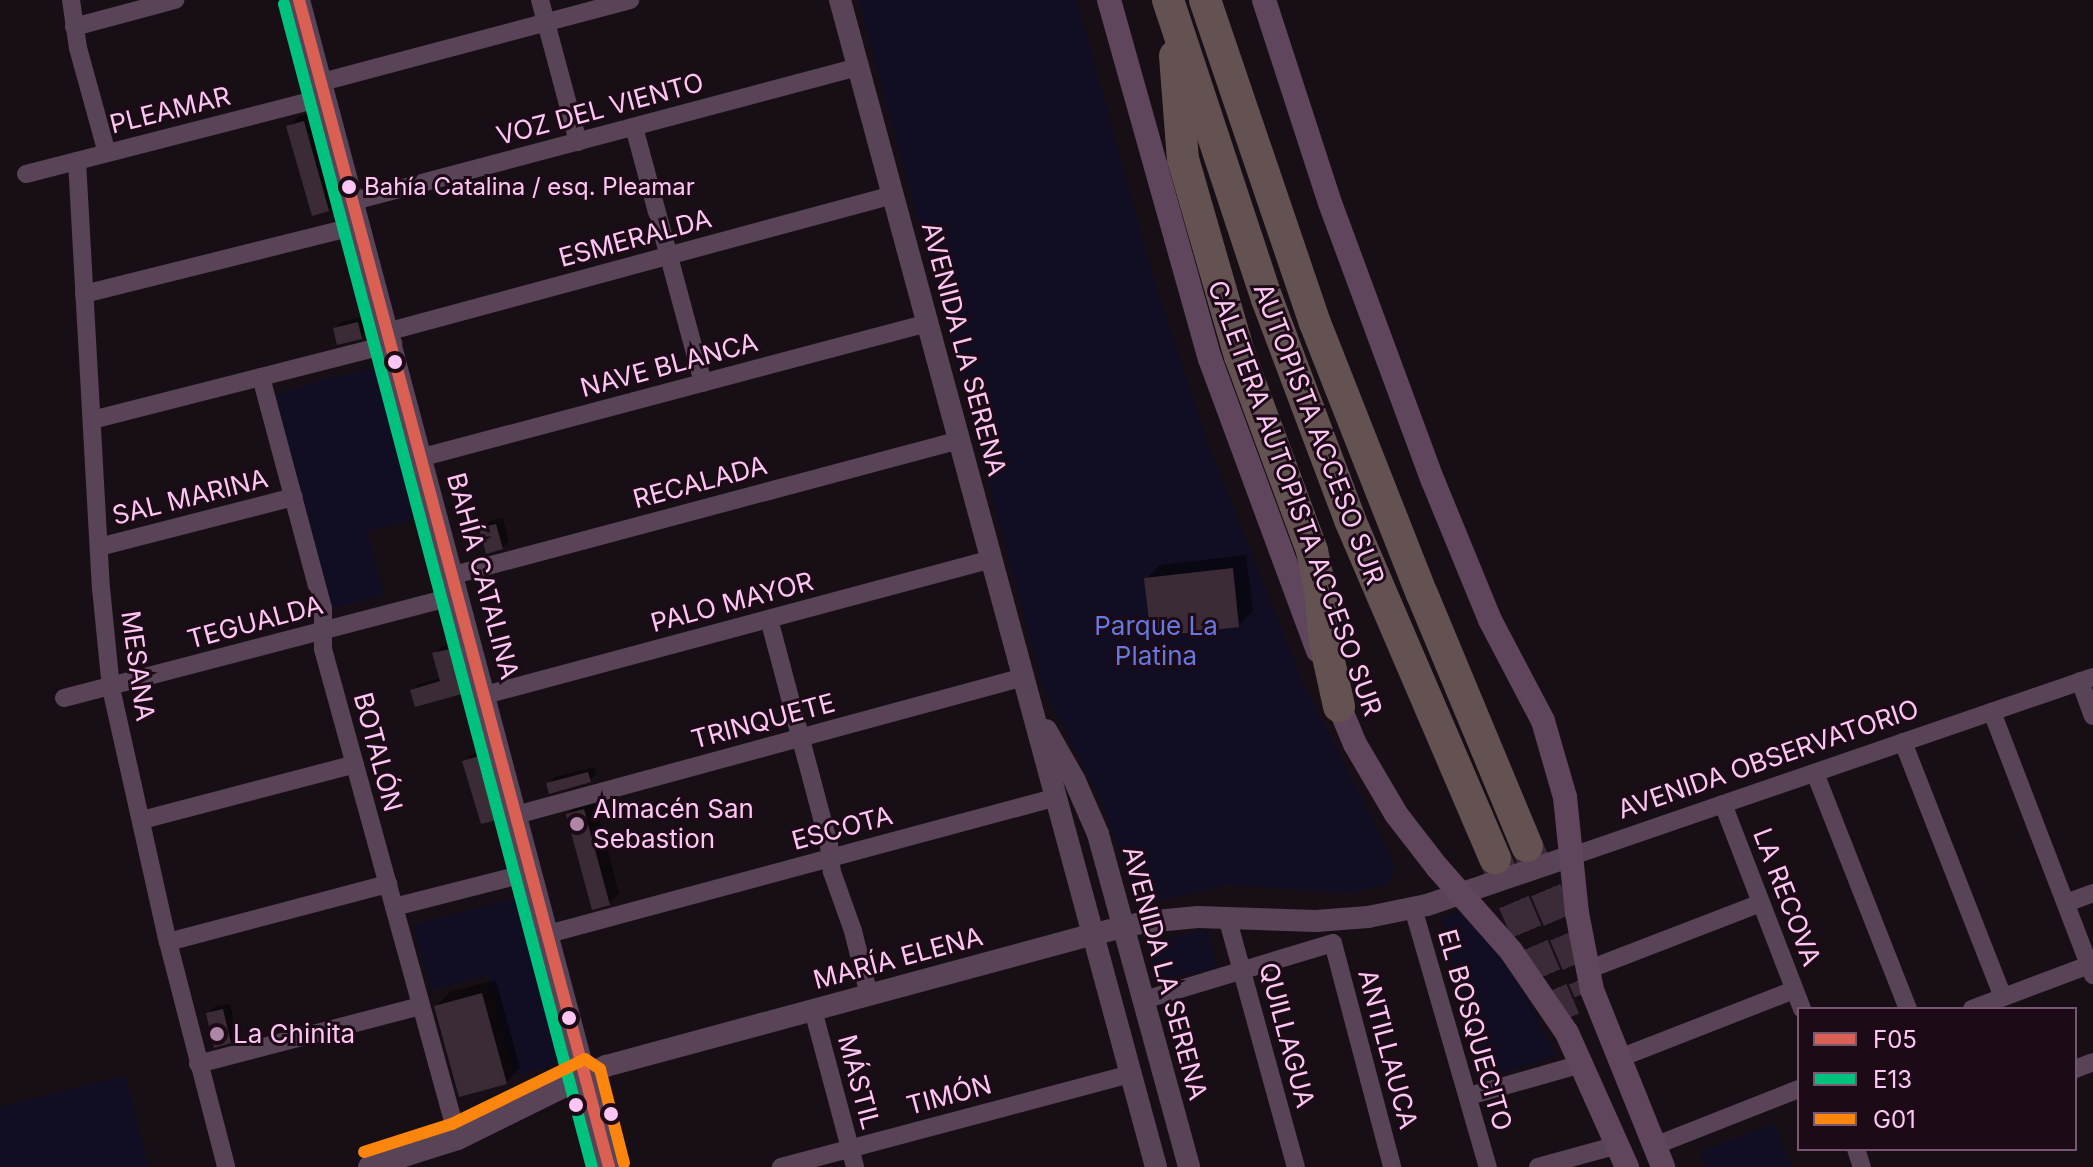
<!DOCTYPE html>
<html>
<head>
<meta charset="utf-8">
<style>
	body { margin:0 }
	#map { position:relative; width:2093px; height:1167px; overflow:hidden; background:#180f16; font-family:Inter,sans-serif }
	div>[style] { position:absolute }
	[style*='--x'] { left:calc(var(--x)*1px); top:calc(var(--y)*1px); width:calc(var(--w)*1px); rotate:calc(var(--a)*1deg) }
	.green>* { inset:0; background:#110e23 }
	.shadow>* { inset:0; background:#0007 }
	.building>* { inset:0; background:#3b2b37 }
	.motorway-tunnel>* { height:32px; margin-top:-16px; transform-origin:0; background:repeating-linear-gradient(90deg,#3b2a37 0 32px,transparent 0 48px) }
	.minor>* { height:18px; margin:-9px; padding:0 9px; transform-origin:9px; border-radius:9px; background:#594356 }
	.tertiary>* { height:22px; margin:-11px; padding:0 11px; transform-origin:11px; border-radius:11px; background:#594356 }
	.secondary>* { height:24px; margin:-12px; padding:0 12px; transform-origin:12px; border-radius:12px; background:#5f465c }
	.motorway>* { height:32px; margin:-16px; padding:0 16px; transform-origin:16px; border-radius:16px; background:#645252 }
	.bus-1>* { height:12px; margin:-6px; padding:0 6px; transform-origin:6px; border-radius:6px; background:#db6054 }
	.bus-2>* { height:12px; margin:-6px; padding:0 6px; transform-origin:6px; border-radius:6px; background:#00c27f }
	.bus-3>* { height:12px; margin:-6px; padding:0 6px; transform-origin:6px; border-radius:6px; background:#fc850d }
	.dots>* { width:22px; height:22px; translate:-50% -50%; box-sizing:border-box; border:4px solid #1c0b17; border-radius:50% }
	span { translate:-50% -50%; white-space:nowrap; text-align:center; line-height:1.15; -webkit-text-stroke:6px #1c0b17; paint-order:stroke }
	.bus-label { font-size:24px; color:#ffc6f3 }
	.left { translate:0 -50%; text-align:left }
	.street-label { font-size:26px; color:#ffc6f3 }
	.park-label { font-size:26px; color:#6579e0 }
	.poi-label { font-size:26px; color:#ffc6f3 }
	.legend { position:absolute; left:1797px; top:1007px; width:280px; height:144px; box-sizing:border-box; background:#1c0b17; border:2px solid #77566f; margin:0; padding:10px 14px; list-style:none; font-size:24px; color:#ffc6f3 }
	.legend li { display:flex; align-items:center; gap:16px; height:40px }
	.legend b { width:40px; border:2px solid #77566f }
</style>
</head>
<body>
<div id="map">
	<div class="green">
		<div style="clip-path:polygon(859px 0,1077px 0,1155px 283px,1207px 441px,1303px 683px,1391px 856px,1395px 869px,1387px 885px,1351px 893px,1228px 885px,1138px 905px,1104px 807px,1044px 690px)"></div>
		<div style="clip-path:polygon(377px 368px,415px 519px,367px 531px,384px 595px,331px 609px,274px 395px,328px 378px)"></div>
		<div style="clip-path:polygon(522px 896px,564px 1054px,553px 1065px,515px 1076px,488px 975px,431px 990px,413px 925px)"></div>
		<div style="clip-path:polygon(1464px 910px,1519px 981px,1556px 1056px,1481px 1080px,1442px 917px)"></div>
		<div style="clip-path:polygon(1208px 929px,1217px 968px,1156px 981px,1148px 942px)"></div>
		<div style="clip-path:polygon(125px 1076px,149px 1167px,0 1167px,0 1107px)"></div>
		<div style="clip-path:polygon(1774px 1123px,1792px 1167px,1706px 1167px,1700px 1152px)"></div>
	</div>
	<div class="shadow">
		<div style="clip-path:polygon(315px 112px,339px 199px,328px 209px,289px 127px,299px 116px)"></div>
		<div style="clip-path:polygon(364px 316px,367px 330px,361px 337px,335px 328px,342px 322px)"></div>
		<div style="clip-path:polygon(503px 518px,509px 541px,502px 548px,481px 529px,488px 522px)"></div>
		<div style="clip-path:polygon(1246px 555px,1253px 611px,1238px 625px,1146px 579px,1160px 565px)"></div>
		<div style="clip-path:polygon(457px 643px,468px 685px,461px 692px,412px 690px,419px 684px,441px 678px,435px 654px,441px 647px)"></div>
		<div style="clip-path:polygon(489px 750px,506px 811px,500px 817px,465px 761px,471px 755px)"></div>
		<div style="clip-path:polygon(594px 767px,596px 774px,590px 780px,548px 784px,555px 777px)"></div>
		<div style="clip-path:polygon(594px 800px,619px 893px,609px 903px,568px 814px,579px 804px)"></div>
		<div style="clip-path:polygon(496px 980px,520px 1068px,506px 1082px,436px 1006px,450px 992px)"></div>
		<div style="clip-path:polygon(230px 1004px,237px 1035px,230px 1041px,208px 1014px,214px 1007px)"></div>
	</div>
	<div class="building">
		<div style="clip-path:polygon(304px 121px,329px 211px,312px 216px,286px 126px)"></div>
		<div style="clip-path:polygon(358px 322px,362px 339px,337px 345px,333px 328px)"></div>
		<div style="clip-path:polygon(496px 524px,503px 549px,486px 554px,479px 528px)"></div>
		<div style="clip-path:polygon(1233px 568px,1239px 627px,1151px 637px,1144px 578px)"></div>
		<div style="clip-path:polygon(450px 649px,462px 694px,415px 707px,410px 690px,440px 681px,432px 653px)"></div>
		<div style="clip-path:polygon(482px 755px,501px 819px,481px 824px,462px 761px)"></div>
		<div style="clip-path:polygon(588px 772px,591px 782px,549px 794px,546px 783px)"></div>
		<div style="clip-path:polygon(584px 809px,610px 905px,592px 910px,566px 814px)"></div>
		<div style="clip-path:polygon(482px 993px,507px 1084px,459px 1097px,434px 1006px)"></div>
		<div style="clip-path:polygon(223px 1009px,231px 1043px,214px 1048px,206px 1013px)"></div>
	</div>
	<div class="motorway-tunnel">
		<div style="--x:1527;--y:846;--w:158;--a:66.8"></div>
		<div style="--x:1495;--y:858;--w:181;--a:66.8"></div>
	</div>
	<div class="minor">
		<div style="--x:71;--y:0;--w:49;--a:81.7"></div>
		<div style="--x:78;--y:48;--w:109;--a:74.6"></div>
		<div style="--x:540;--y:0;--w:147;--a:75"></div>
		<div style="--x:74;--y:27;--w:105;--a:-15"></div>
		<div style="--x:322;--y:82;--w:319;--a:-14.9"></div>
		<div style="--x:634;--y:127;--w:265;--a:74.9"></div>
		<div style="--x:77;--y:161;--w:428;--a:86.8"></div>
		<div style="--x:101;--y:588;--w:100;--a:84.3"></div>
		<div style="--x:111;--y:688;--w:260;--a:77.4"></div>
		<div style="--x:168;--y:942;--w:232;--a:75.5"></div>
		<div style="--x:26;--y:174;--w:310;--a:-14.4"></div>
		<div style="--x:354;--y:201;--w:522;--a:-14.89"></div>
		<div style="--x:84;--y:294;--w:285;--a:-14"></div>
		<div style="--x:390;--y:331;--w:521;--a:-15.13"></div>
		<div style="--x:261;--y:377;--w:239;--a:75"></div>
		<div style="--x:323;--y:608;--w:41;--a:90"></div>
		<div style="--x:323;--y:649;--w:508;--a:74.6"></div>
		<div style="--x:92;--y:420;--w:311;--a:-14.3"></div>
		<div style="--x:423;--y:457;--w:522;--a:-14.86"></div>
		<div style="--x:99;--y:547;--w:201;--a:-14.4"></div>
		<div style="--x:454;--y:575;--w:524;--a:-14.94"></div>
		<div style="--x:769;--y:619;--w:234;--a:75.1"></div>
		<div style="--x:829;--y:845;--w:27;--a:84"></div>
		<div style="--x:832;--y:872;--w:63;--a:70.4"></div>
		<div style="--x:853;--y:931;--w:66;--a:76"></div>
		<div style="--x:2080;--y:681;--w:37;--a:70"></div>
		<div style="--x:485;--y:695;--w:525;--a:-15.02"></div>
		<div style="--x:64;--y:698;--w:408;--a:-14.6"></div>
		<div style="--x:1992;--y:712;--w:282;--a:69"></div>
		<div style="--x:1903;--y:742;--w:274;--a:68.6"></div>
		<div style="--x:1815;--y:773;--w:254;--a:68.5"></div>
		<div style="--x:1723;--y:804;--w:220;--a:68.9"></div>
		<div style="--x:516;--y:815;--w:526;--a:-15.2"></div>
		<div style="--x:142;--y:820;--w:220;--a:-14.7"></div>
		<div style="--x:1572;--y:856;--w:551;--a:-18.96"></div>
		<div style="--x:2066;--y:903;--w:29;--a:-20"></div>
		<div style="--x:394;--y:907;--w:141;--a:-14.3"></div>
		<div style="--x:1413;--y:908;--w:270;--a:73.9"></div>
		<div style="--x:1227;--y:917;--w:259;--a:74.6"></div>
		<div style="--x:548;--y:934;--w:527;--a:-15.06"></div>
		<div style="--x:168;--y:942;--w:228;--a:-14.8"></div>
		<div style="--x:1587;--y:970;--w:186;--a:-21.1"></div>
		<div style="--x:1144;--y:1000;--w:197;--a:-16.8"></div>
		<div style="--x:1333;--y:943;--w:232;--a:75.2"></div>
		<div style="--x:1972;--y:1009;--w:125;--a:-20.6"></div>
		<div style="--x:813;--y:1010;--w:163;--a:75"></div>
		<div style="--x:1617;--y:1059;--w:190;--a:-21.3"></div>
		<div style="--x:198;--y:1064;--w:230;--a:-14.6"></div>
		<div style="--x:2075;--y:1069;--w:19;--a:-21"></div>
		<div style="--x:1469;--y:1096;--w:116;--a:-15.9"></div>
		<div style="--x:1654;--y:1146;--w:156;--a:-21.5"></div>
		<div style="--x:1856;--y:1149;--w:19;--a:72"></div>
		<div style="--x:781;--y:1167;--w:362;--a:-14.9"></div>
		<div style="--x:1538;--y:1167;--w:83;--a:-15.4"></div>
	</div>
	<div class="tertiary">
		<div style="--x:299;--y:0;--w:1207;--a:75.12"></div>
		<div style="--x:840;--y:0;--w:1209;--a:74.85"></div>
		<div style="--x:1046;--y:730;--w:56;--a:60.3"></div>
		<div style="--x:1074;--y:779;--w:60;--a:66.4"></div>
		<div style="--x:1098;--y:834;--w:345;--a:74.7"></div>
		<div style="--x:369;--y:1167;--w:93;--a:-17.5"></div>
		<div style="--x:458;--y:1139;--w:165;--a:-26.3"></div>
		<div style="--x:606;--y:1066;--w:506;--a:-15.14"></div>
		<div style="--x:1094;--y:934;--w:52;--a:-13.2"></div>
		<div style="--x:1145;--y:922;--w:53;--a:-5.4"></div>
		<div style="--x:1198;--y:917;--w:118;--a:1.9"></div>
		<div style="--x:1316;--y:921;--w:52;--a:-4.4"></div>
		<div style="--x:1368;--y:917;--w:60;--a:-11.5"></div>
		<div style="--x:1427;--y:905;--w:153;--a:-18.7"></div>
	</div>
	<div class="secondary">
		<div style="--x:1109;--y:0;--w:373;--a:74.3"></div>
		<div style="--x:1210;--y:359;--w:311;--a:69.7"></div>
		<div style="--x:1264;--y:0;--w:213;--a:72"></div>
		<div style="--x:1330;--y:203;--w:296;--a:69.7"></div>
		<div style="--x:1433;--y:481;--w:150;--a:67.7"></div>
		<div style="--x:1490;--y:620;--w:114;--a:62.3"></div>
		<div style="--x:1543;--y:721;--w:79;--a:73.9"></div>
		<div style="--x:1565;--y:797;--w:117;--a:84.1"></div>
		<div style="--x:1577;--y:913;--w:78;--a:79"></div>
		<div style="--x:1592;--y:990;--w:191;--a:68.1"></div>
		<div style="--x:1332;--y:689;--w:60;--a:67.3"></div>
		<div style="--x:1355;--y:744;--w:81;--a:59.6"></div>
		<div style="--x:1396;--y:814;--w:67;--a:52.3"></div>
		<div style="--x:1437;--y:867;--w:112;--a:48.6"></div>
		<div style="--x:1511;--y:951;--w:99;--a:55.7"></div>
		<div style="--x:1567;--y:1033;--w:147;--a:65.9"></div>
	</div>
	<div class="motorway">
		<div style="--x:1168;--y:0;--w:315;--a:71.7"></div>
		<div style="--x:1267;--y:299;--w:236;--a:69.4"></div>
		<div style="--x:1350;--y:520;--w:368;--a:66.8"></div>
		<div style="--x:1205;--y:0;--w:341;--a:71.2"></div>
		<div style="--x:1315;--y:323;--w:291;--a:68.5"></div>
		<div style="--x:1422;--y:594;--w:273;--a:67.4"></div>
		<div style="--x:1175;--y:56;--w:103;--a:85.6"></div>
		<div style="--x:1183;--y:159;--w:205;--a:73.9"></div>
		<div style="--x:1240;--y:356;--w:208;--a:69.7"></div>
		<div style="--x:1312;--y:551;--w:39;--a:78"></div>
		<div style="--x:1320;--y:589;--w:54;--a:84.7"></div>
		<div style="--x:1325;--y:643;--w:65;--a:77.5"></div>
	</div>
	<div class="bus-1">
		<div style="--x:299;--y:0;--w:1207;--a:75.12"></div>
	</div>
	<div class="bus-2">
		<div style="--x:284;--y:4;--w:1203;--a:75.17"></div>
	</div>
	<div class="bus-3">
		<div style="--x:364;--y:1152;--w:92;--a:-17.7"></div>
		<div style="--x:452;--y:1124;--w:148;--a:-26"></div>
		<div style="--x:585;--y:1059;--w:18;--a:34"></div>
		<div style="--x:600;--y:1069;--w:97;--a:75.7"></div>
	</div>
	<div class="dots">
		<div style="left:349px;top:187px;background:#ffc6f3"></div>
		<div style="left:395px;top:362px;background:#ffc6f3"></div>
		<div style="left:577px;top:824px;background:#ae86a6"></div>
		<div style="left:569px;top:1018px;background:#ffc6f3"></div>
		<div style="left:217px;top:1034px;background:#ae86a6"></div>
		<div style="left:576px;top:1105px;background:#ffc6f3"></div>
		<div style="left:611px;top:1114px;background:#ffc6f3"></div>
	</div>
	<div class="bus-label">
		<span class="left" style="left:364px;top:187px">Bahía Catalina / esq. Pleamar</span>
	</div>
	<div class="street-label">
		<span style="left:600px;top:109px;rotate:-15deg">VOZ DEL VIENTO</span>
		<span style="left:170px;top:110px;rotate:-14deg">PLEAMAR</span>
		<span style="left:635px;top:238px;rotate:-15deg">ESMERALDA</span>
		<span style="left:964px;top:349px;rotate:75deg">AVENIDA LA SERENA</span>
		<span style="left:669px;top:365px;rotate:-15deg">NAVE BLANCA</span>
		<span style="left:1319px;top:434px;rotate:69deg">AUTOPISTA ACCESO SUR</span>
		<span style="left:700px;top:482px;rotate:-15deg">RECALADA</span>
		<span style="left:190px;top:497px;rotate:-14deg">SAL MARINA</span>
		<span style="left:1295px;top:498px;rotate:70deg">CALETERA AUTOPISTA ACCESO SUR</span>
		<span style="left:483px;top:576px;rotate:75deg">BAHÍA CATALINA</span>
		<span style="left:732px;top:602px;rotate:-15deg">PALO MAYOR</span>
		<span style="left:255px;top:622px;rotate:-15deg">TEGUALDA</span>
		<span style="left:138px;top:666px;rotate:82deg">MESANA</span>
		<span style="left:763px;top:721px;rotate:-15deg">TRINQUETE</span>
		<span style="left:378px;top:752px;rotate:75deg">BOTALÓN</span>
		<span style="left:1768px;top:759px;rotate:-19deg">AVENIDA OBSERVATORIO</span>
		<span style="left:842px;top:828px;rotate:-15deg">ESCOTA</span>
		<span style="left:1787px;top:897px;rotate:69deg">LA RECOVA</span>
		<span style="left:898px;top:958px;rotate:-15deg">MARÍA ELENA</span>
		<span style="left:1165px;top:973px;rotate:75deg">AVENIDA LA SERENA</span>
		<span style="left:1475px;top:1030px;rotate:74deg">EL BOSQUECITO</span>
		<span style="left:1287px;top:1035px;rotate:75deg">QUILLAGUA</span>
		<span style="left:1388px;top:1049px;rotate:75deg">ANTILLAUCA</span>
		<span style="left:859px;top:1082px;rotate:75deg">MÁSTIL</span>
		<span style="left:949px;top:1095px;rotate:-15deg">TIMÓN</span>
	</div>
	<div class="park-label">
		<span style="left:1156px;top:641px">Parque La<br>Platina</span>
	</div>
	<div class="poi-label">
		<span class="left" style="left:593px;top:824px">Almacén San<br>Sebastion</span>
		<span class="left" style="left:233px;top:1034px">La Chinita</span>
	</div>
	<ul class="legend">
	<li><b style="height:10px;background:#db6054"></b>F05</li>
	<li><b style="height:10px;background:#00c27f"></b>E13</li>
	<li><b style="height:10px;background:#fc850d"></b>G01</li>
	</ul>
</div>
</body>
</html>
